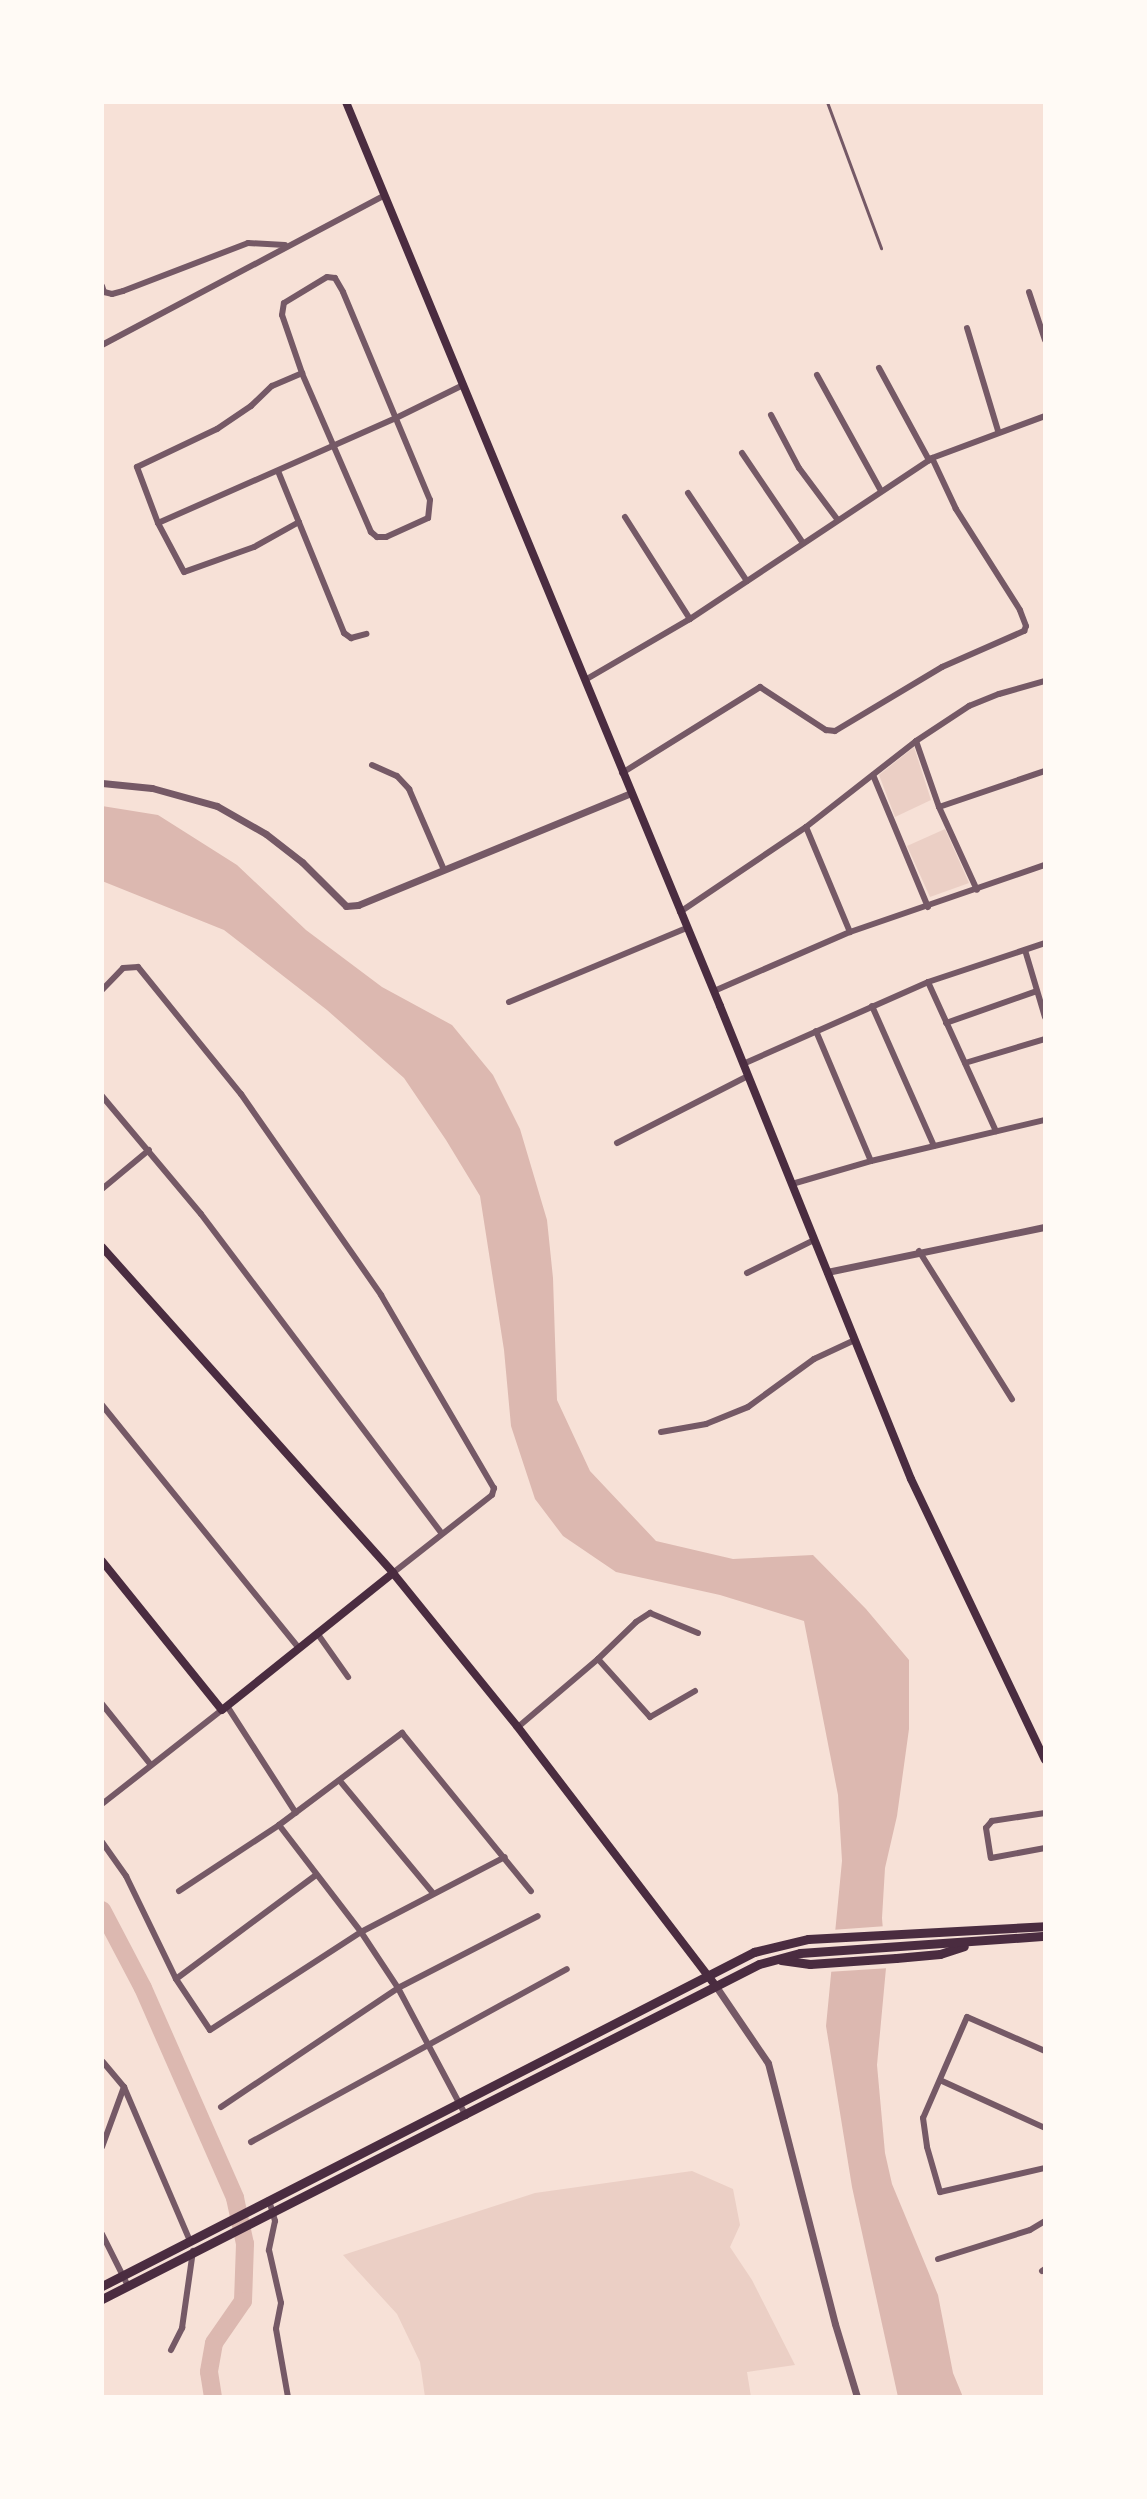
<!DOCTYPE html>
<html>
<head>
<meta charset="utf-8">
<style>
	body { margin:0 }
	#map { position:relative; width:1147px; height:2499px; overflow:hidden; background:#f7e1d7; font-family:Lato,sans-serif }
	div>[style] { position:absolute }
	[style*='--x'] { left:calc(var(--x)*1px); top:calc(var(--y)*1px); width:calc(var(--w)*1px); rotate:calc(var(--a)*1deg) }
	.green>* { inset:0; background:#ebcfc5 }
	.water>* { inset:0; background:#dcb8b0 }
	.pier>* { inset:0; background:#f7e1d7 }
	.river>* { height:18px; margin:-9px; padding:0 9px; transform-origin:9px; border-radius:9px; background:#dcb8b0 }
	.service>* { height:3px; margin:-1.5px; padding:0 1.5px; transform-origin:1.5px; border-radius:1.5px; background:#755966 }
	.minor>* { height:6px; margin:-3px; padding:0 3px; transform-origin:3px; border-radius:3px; background:#755966 }
	.tertiary>* { height:7px; margin:-3.5px; padding:0 3.5px; transform-origin:3.5px; border-radius:3.5px; background:#755966 }
	.secondary>* { height:8px; margin:-4px; padding:0 4px; transform-origin:4px; border-radius:4px; background:#4a2c40 }
	.primary>* { height:9px; margin:-4.5px; padding:0 4.5px; transform-origin:4.5px; border-radius:4.5px; background:#4a2c40 }
	span { translate:-50% -50%; white-space:nowrap; text-align:center; line-height:1.15; -webkit-text-stroke:6px #fffaf5; paint-order:stroke }
	.frame { position:absolute; inset:0; border:104px solid #fffaf5; pointer-events:none }
</style>
</head>
<body>
<div id="map">
	<div class="green">
		<div style="clip-path:polygon(914px 747px,931px 800px,895px 817px,879px 775px)"></div>
		<div style="clip-path:polygon(945px 829px,969px 883px,930px 897px,907px 846px)"></div>
		<div style="clip-path:polygon(692px 2171px,733px 2189px,740px 2225px,730px 2247px,752px 2280px,795px 2365px,747px 2372px,751px 2397px,425px 2397px,420px 2362px,397px 2314px,343px 2255px,535px 2193px)"></div>
	</div>
	<div class="water">
		<div style="clip-path:polygon(102px 806px,158px 815px,237px 865px,306px 930px,382px 987px,452px 1025px,493px 1075px,520px 1129px,547px 1220px,553px 1278px,557px 1400px,590px 1471px,656px 1541px,733px 1559px,813px 1555px,866px 1609px,909px 1660px,909px 1729px,897px 1816px,885px 1868px,882px 1918px,886px 1968px,877px 2065px,885px 2153px,892px 2184px,938px 2295px,953px 2373px,963px 2397px,898px 2397px,852px 2187px,826px 2026px,842px 1861px,838px 1795px,804px 1621px,720px 1595px,616px 1572px,563px 1536px,535px 1499px,511px 1426px,504px 1350px,480px 1196px,446px 1140px,404px 1078px,327px 1010px,224px 930px,102px 881px)"></div>
	</div>
	<div class="pier">
		<div style="clip-path:polygon(887px 1926px,890px 1968px,827px 1972px,831px 1930px)"></div>
	</div>
	<div class="river">
		<div style="--x:102;--y:1910;--w:88;--a:62.3"></div>
		<div style="--x:143;--y:1988;--w:229;--a:66.3"></div>
		<div style="--x:235;--y:2198;--w:47;--a:77.7"></div>
		<div style="--x:245;--y:2244;--w:57;--a:92"></div>
		<div style="--x:243;--y:2301;--w:51;--a:124.6"></div>
		<div style="--x:214;--y:2343;--w:29;--a:100"></div>
		<div style="--x:209;--y:2372;--w:25;--a:81"></div>
	</div>
	<div class="service">
		<div style="--x:827;--y:102;--w:156;--a:69.7"></div>
	</div>
	<div class="minor">
		<div style="--x:327;--y:277;--w:8;--a:7"></div>
		<div style="--x:335;--y:278;--w:16;--a:60"></div>
		<div style="--x:343;--y:292;--w:225;--a:67.3"></div>
		<div style="--x:430;--y:500;--w:18;--a:96"></div>
		<div style="--x:428;--y:518;--w:46;--a:155.7"></div>
		<div style="--x:386;--y:537;--w:9;--a:180"></div>
		<div style="--x:377;--y:537;--w:8;--a:-140"></div>
		<div style="--x:371;--y:532;--w:173;--a:-113.5"></div>
		<div style="--x:302;--y:373;--w:61;--a:-109"></div>
		<div style="--x:282;--y:315;--w:12;--a:-81"></div>
		<div style="--x:284;--y:303;--w:50;--a:-31.2"></div>
		<div style="--x:102;--y:286;--w:6;--a:72"></div>
		<div style="--x:104;--y:292;--w:8;--a:14"></div>
		<div style="--x:112;--y:294;--w:11;--a:-15"></div>
		<div style="--x:123;--y:291;--w:134;--a:-21"></div>
		<div style="--x:248;--y:243;--w:37;--a:3"></div>
		<div style="--x:1029;--y:292;--w:51;--a:71.6"></div>
		<div style="--x:967;--y:328;--w:108;--a:73.2"></div>
		<div style="--x:102;--y:345;--w:318;--a:-27.9"></div>
		<div style="--x:879;--y:368;--w:105;--a:61.5"></div>
		<div style="--x:817;--y:375;--w:132;--a:61.1"></div>
		<div style="--x:771;--y:415;--w:60;--a:62.2"></div>
		<div style="--x:799;--y:468;--w:64;--a:53.3"></div>
		<div style="--x:742;--y:453;--w:109;--a:55.9"></div>
		<div style="--x:278;--y:471;--w:175;--a:67.8"></div>
		<div style="--x:344;--y:633;--w:9;--a:36"></div>
		<div style="--x:351;--y:638;--w:16;--a:-15"></div>
		<div style="--x:688;--y:493;--w:106;--a:56.2"></div>
		<div style="--x:625;--y:517;--w:121;--a:57.5"></div>
		<div style="--x:299;--y:522;--w:51;--a:150.9"></div>
		<div style="--x:254;--y:547;--w:74;--a:160.3"></div>
		<div style="--x:184;--y:572;--w:55;--a:-118"></div>
		<div style="--x:158;--y:523;--w:60;--a:-110.6"></div>
		<div style="--x:137;--y:467;--w:89;--a:-25.4"></div>
		<div style="--x:217;--y:429;--w:41;--a:-34.1"></div>
		<div style="--x:251;--y:406;--w:29;--a:-44"></div>
		<div style="--x:272;--y:386;--w:33;--a:-23"></div>
		<div style="--x:158;--y:523;--w:260;--a:-23.8"></div>
		<div style="--x:396;--y:418;--w:72;--a:-26.2"></div>
		<div style="--x:585;--y:680;--w:121;--a:-30.2"></div>
		<div style="--x:690;--y:619;--w:291;--a:-33.6"></div>
		<div style="--x:932;--y:458;--w:121;--a:-20.4"></div>
		<div style="--x:916;--y:741;--w:70;--a:70.8"></div>
		<div style="--x:939;--y:807;--w:91;--a:65.4"></div>
		<div style="--x:372;--y:765;--w:27;--a:24"></div>
		<div style="--x:397;--y:776;--w:18;--a:47"></div>
		<div style="--x:409;--y:789;--w:88;--a:66.6"></div>
		<div style="--x:622;--y:773;--w:163;--a:-31.9"></div>
		<div style="--x:760;--y:687;--w:79;--a:33.1"></div>
		<div style="--x:826;--y:730;--w:9;--a:6"></div>
		<div style="--x:835;--y:731;--w:125;--a:-30.9"></div>
		<div style="--x:942;--y:667;--w:90;--a:-23.7"></div>
		<div style="--x:1024;--y:631;--w:5;--a:-68"></div>
		<div style="--x:1026;--y:626;--w:17;--a:-111"></div>
		<div style="--x:1020;--y:610;--w:120;--a:-122.4"></div>
		<div style="--x:956;--y:509;--w:56;--a:-115.2"></div>
		<div style="--x:873;--y:775;--w:143;--a:67.4"></div>
		<div style="--x:939;--y:807;--w:112;--a:-18.8"></div>
		<div style="--x:806;--y:827;--w:114;--a:67.3"></div>
		<div style="--x:680;--y:912;--w:152;--a:-34"></div>
		<div style="--x:806;--y:827;--w:140;--a:-38"></div>
		<div style="--x:916;--y:741;--w:64;--a:-33.4"></div>
		<div style="--x:969;--y:706;--w:32;--a:-22"></div>
		<div style="--x:999;--y:694;--w:48;--a:-15.8"></div>
		<div style="--x:1025;--y:950;--w:70;--a:73.4"></div>
		<div style="--x:928;--y:982;--w:164;--a:65.5"></div>
		<div style="--x:102;--y:990;--w:30;--a:-46"></div>
		<div style="--x:123;--y:968;--w:15;--a:-4"></div>
		<div style="--x:138;--y:967;--w:164;--a:51"></div>
		<div style="--x:241;--y:1094;--w:245;--a:55.1"></div>
		<div style="--x:381;--y:1295;--w:224;--a:59.7"></div>
		<div style="--x:494;--y:1488;--w:7;--a:106"></div>
		<div style="--x:492;--y:1495;--w:126;--a:141.8"></div>
		<div style="--x:714;--y:991;--w:148;--a:-23.5"></div>
		<div style="--x:850;--y:932;--w:206;--a:-19"></div>
		<div style="--x:509;--y:1002;--w:193;--a:-22.6"></div>
		<div style="--x:872;--y:1006;--w:153;--a:66.1"></div>
		<div style="--x:946;--y:1023;--w:96;--a:-19.4"></div>
		<div style="--x:816;--y:1031;--w:141;--a:67.1"></div>
		<div style="--x:965;--y:1063;--w:84;--a:-16.7"></div>
		<div style="--x:743;--y:1064;--w:202;--a:-23.9"></div>
		<div style="--x:928;--y:982;--w:123;--a:-18.4"></div>
		<div style="--x:102;--y:1096;--w:154;--a:50"></div>
		<div style="--x:201;--y:1214;--w:399;--a:53"></div>
		<div style="--x:617;--y:1143;--w:147;--a:-27.1"></div>
		<div style="--x:792;--y:1184;--w:82;--a:-16.2"></div>
		<div style="--x:871;--y:1161;--w:179;--a:-13.3"></div>
		<div style="--x:102;--y:1189;--w:61;--a:-39.7"></div>
		<div style="--x:919;--y:1251;--w:175;--a:57.9"></div>
		<div style="--x:747;--y:1273;--w:75;--a:-26.2"></div>
		<div style="--x:102;--y:1405;--w:313;--a:51"></div>
		<div style="--x:661;--y:1432;--w:46;--a:-10.1"></div>
		<div style="--x:706;--y:1424;--w:45;--a:-22"></div>
		<div style="--x:748;--y:1407;--w:82;--a:-36"></div>
		<div style="--x:814;--y:1359;--w:45;--a:-24.9"></div>
		<div style="--x:317;--y:1633;--w:54;--a:54.8"></div>
		<div style="--x:598;--y:1659;--w:53;--a:-44.2"></div>
		<div style="--x:636;--y:1622;--w:17;--a:-33"></div>
		<div style="--x:650;--y:1613;--w:52;--a:22.6"></div>
		<div style="--x:102;--y:1704;--w:78;--a:51.2"></div>
		<div style="--x:227;--y:1706;--w:127;--a:57.2"></div>
		<div style="--x:518;--y:1727;--w:105;--a:-40.4"></div>
		<div style="--x:598;--y:1659;--w:78;--a:48.1"></div>
		<div style="--x:650;--y:1717;--w:52;--a:-30"></div>
		<div style="--x:340;--y:1781;--w:144;--a:50.3"></div>
		<div style="--x:102;--y:1804;--w:152;--a:-38.1"></div>
		<div style="--x:1045;--y:1813;--w:54;--a:171.4"></div>
		<div style="--x:992;--y:1821;--w:9;--a:131"></div>
		<div style="--x:986;--y:1828;--w:30;--a:81"></div>
		<div style="--x:991;--y:1858;--w:55;--a:-10.5"></div>
		<div style="--x:279;--y:1825;--w:135;--a:52.5"></div>
		<div style="--x:361;--y:1932;--w:67;--a:56.5"></div>
		<div style="--x:398;--y:1988;--w:145;--a:62"></div>
		<div style="--x:102;--y:1842;--w:42;--a:54.8"></div>
		<div style="--x:126;--y:1876;--w:114;--a:64.1"></div>
		<div style="--x:176;--y:1979;--w:61;--a:56.3"></div>
		<div style="--x:210;--y:2030;--w:180;--a:-33"></div>
		<div style="--x:361;--y:1932;--w:162;--a:-27.5"></div>
		<div style="--x:179;--y:1891;--w:120;--a:-33.4"></div>
		<div style="--x:279;--y:1825;--w:154;--a:-36.8"></div>
		<div style="--x:402;--y:1733;--w:204;--a:50.8"></div>
		<div style="--x:176;--y:1979;--w:174;--a:-36.6"></div>
		<div style="--x:1045;--y:2051;--w:85;--a:-156.4"></div>
		<div style="--x:967;--y:2017;--w:110;--a:113.5"></div>
		<div style="--x:923;--y:2118;--w:29;--a:82"></div>
		<div style="--x:927;--y:2147;--w:47;--a:73.9"></div>
		<div style="--x:940;--y:2192;--w:108;--a:-12.9"></div>
		<div style="--x:103;--y:2062;--w:33;--a:50"></div>
		<div style="--x:124;--y:2087;--w:168;--a:66.8"></div>
		<div style="--x:942;--y:2081;--w:113;--a:24.5"></div>
		<div style="--x:221;--y:2107;--w:213;--a:-33.9"></div>
		<div style="--x:398;--y:1988;--w:157;--a:-27.2"></div>
		<div style="--x:251;--y:2142;--w:360;--a:-28.7"></div>
		<div style="--x:102;--y:2147;--w:64;--a:-69.9"></div>
		<div style="--x:269;--y:2200;--w:22;--a:74"></div>
		<div style="--x:275;--y:2221;--w:30;--a:102"></div>
		<div style="--x:269;--y:2250;--w:54;--a:77.2"></div>
		<div style="--x:281;--y:2303;--w:26;--a:101"></div>
		<div style="--x:276;--y:2329;--w:69;--a:80"></div>
		<div style="--x:102;--y:2234;--w:58;--a:63.4"></div>
		<div style="--x:938;--y:2259;--w:96;--a:-17.5"></div>
		<div style="--x:1030;--y:2230;--w:17;--a:-31"></div>
		<div style="--x:1042;--y:2271;--w:4;--a:-34"></div>
		<div style="--x:171;--y:2350;--w:25;--a:-63"></div>
		<div style="--x:182;--y:2328;--w:78;--a:-81.9"></div>
	</div>
	<div class="tertiary">
		<div style="--x:102;--y:783;--w:50;--a:5.7"></div>
		<div style="--x:152;--y:788;--w:67;--a:15.5"></div>
		<div style="--x:217;--y:806;--w:56;--a:29.7"></div>
		<div style="--x:266;--y:834;--w:46;--a:37.9"></div>
		<div style="--x:302;--y:862;--w:62;--a:45"></div>
		<div style="--x:346;--y:906;--w:12;--a:-5"></div>
		<div style="--x:358;--y:905;--w:295;--a:-22.3"></div>
		<div style="--x:827;--y:1272;--w:223;--a:-11.7"></div>
		<div style="--x:715;--y:1985;--w:94;--a:55.8"></div>
		<div style="--x:768;--y:2063;--w:269;--a:75.6"></div>
		<div style="--x:835;--y:2324;--w:76;--a:73.2"></div>
	</div>
	<div class="secondary">
		<div style="--x:346;--y:102;--w:978;--a:67.52"></div>
		<div style="--x:720;--y:1006;--w:510;--a:68.01"></div>
		<div style="--x:911;--y:1479;--w:311;--a:64.5"></div>
		<div style="--x:102;--y:1247;--w:437;--a:48.2"></div>
		<div style="--x:393;--y:1573;--w:197;--a:51"></div>
		<div style="--x:517;--y:1726;--w:326;--a:52.6"></div>
		<div style="--x:102;--y:1561;--w:191;--a:51.2"></div>
		<div style="--x:222;--y:1710;--w:219;--a:-38.7"></div>
	</div>
	<div class="primary">
		<div style="--x:781;--y:1960;--w:29;--a:8"></div>
		<div style="--x:810;--y:1964;--w:86;--a:-4"></div>
		<div style="--x:896;--y:1958;--w:44;--a:-5.2"></div>
		<div style="--x:940;--y:1954;--w:25;--a:-18"></div>
		<div style="--x:102;--y:2286;--w:733;--a:-27.12"></div>
		<div style="--x:754;--y:1952;--w:56;--a:-13.5"></div>
		<div style="--x:808;--y:1939;--w:237;--a:-3.1"></div>
		<div style="--x:102;--y:2299;--w:737;--a:-27.02"></div>
		<div style="--x:759;--y:1964;--w:42;--a:-15"></div>
		<div style="--x:800;--y:1953;--w:246;--a:-4"></div>
	</div>
	<div class="frame"></div>
</div>
</body>
</html>
